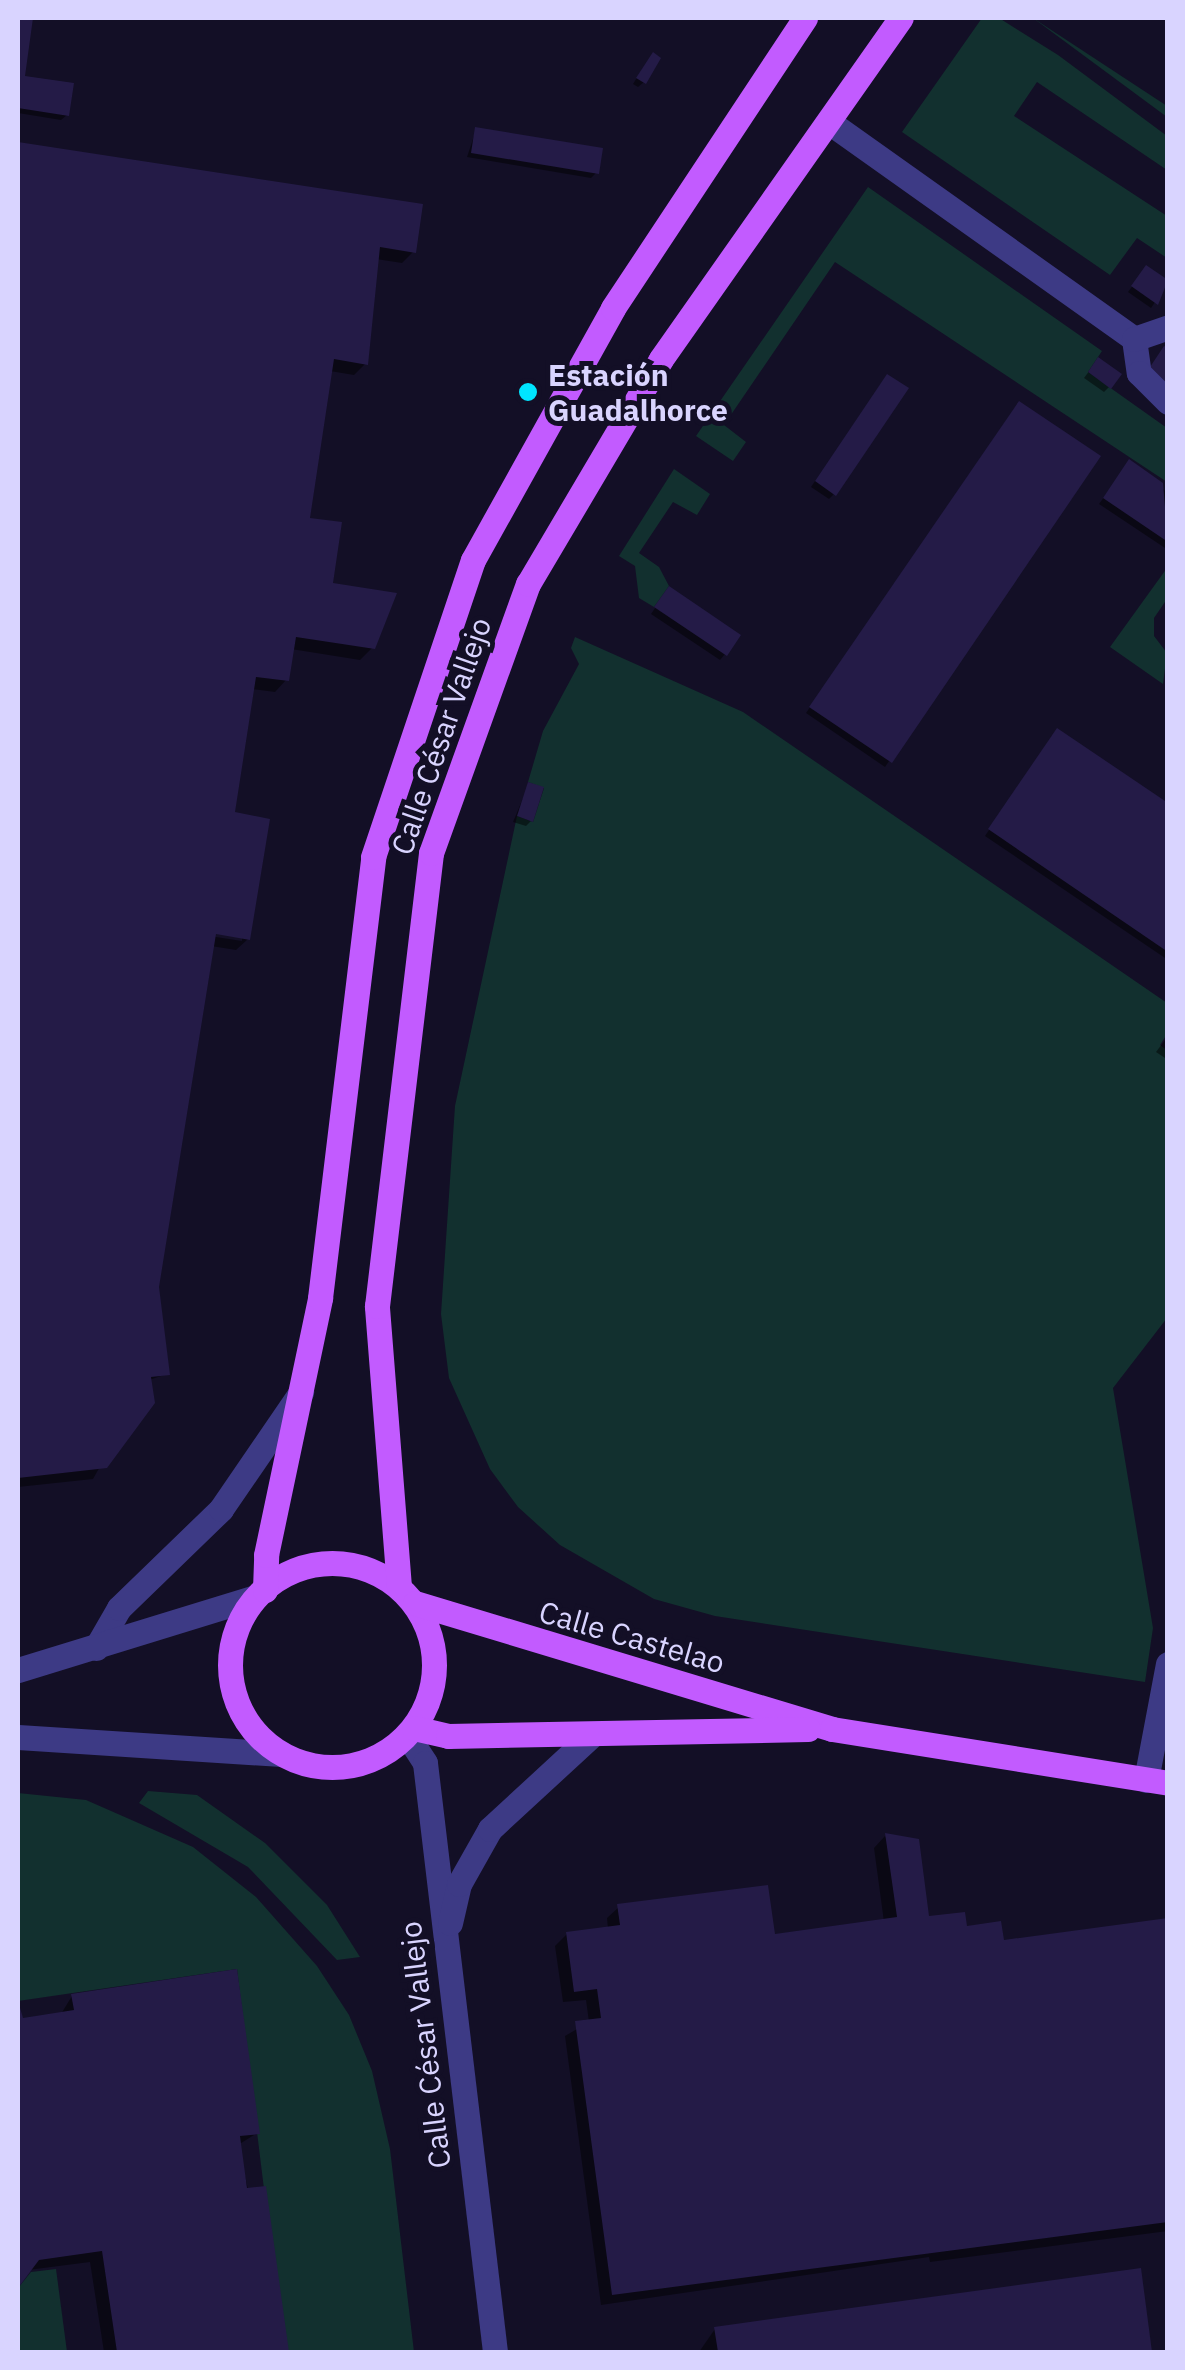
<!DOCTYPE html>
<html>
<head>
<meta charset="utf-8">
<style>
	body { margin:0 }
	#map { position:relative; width:1185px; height:2370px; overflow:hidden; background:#130f26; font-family:"IBM Plex Sans",sans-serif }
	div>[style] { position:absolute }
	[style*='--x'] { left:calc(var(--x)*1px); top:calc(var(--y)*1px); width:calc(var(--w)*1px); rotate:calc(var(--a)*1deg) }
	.green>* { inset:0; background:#12302f }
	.shadow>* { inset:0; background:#0007 }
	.building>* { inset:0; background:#241b47 }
	.minor>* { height:25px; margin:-12.5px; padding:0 12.5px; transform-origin:12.5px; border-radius:12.5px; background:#3d3a85 }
	.major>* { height:25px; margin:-12.5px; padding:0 12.5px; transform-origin:12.5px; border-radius:12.5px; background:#c25bff }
	.major>.ring { margin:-12.5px; padding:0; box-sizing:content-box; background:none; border:25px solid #c25bff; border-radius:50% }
	.dots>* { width:28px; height:28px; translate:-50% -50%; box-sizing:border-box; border:5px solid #130f26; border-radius:50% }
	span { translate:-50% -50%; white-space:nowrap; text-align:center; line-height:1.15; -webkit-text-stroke:10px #130f26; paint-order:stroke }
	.poi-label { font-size:30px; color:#d9d4ff; font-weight:700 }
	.left { translate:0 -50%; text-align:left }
	.street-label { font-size:30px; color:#d9d4ff }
	.frame { position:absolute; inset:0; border:20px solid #d9d4ff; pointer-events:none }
</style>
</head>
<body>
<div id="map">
	<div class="green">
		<div style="clip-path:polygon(982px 18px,999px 18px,1058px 55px,1167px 136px,1167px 170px,1037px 82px,1014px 116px,1167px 216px,1167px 258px,1137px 238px,1110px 275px,902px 132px)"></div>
		<div style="clip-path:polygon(1033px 18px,1167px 106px,1167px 117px)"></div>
		<div style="clip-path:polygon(868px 187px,1102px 351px,1088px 372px,1167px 428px,1167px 482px,835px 262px,724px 425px,746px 442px,733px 461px,696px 436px)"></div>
		<div style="clip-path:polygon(674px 469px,710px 494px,697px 515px,673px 502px,639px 553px,659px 567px,669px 586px,654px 607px,639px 598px,635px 566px,619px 556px)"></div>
		<div style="clip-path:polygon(1167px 568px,1167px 599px,1154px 618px,1154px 636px,1167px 653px,1163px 684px,1110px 647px)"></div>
		<div style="clip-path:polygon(575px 637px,743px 712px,1167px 1003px,1167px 1034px,1160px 1045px,1168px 1051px,1167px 1318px,1113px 1388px,1153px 1628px,1145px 1682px,715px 1616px,654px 1599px,560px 1545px,518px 1507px,490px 1469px,449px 1378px,441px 1314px,455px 1106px,517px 816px,533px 822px,544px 788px,528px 782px,543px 731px,579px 664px,571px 648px)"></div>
		<div style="clip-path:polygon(148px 1791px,197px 1795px,265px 1843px,327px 1905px,360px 1957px,337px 1960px,248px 1867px,139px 1803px)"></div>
		<div style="clip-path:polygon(18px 1793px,86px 1800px,193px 1847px,256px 1897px,317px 1966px,349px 2015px,372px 2071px,390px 2149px,414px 2352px,284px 2352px,237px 1969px,18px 2001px)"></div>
		<div style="clip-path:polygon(56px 2269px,67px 2352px,18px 2352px,18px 2288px,31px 2272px)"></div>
	</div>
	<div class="shadow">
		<div style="clip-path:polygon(18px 18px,31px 18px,22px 79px,67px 115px,61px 120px,18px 113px)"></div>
		<div style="clip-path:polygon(648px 60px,644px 82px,638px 87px,633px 84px)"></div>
		<div style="clip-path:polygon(476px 130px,596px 173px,591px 178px,467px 157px)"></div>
		<div style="clip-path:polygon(evenodd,18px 144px,420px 206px,413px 252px,402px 263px,376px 259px,366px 363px,354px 375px,330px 371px,308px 520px,331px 585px,372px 648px,360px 660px,291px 649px,286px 680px,275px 692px,252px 689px,232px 814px,248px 939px,236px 950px,211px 946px,157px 1287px,167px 1374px,149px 1380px,93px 1479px,18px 1487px,18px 144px,204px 930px,242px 936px,242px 941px,203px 935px,204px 930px)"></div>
		<div style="clip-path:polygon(1146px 268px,1168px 283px,1151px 308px,1128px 292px)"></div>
		<div style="clip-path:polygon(1093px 366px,1109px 387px,1104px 392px,1084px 378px)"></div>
		<div style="clip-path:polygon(882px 382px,834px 494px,829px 499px,811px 487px)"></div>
		<div style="clip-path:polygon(1014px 409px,1098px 457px,885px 767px,806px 713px)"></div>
		<div style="clip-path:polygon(1129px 463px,1168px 493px,1168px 550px,1099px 504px)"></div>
		<div style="clip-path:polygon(664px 595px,725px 654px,720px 660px,651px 614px)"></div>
		<div style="clip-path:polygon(1052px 736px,1168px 806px,1168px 960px,985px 836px)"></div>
		<div style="clip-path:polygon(529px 784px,531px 821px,526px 826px,513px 822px)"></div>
		<div style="clip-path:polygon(1168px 1036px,1168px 1060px,1156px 1052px)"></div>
		<div style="clip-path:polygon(885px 1836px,927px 1919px,1002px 1943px,1168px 1921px,1168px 2231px,930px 2262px,929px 2257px,601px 2305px,565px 2036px,589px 2022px,586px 2000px,563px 2002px,555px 1946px,567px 1934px,608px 1929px,607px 1918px,619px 1907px,773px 1939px,884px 1922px,874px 1848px)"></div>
		<div style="clip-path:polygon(72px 1996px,257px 2133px,238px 2145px,285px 2352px,104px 2352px,90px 2262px,28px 2270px,18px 2284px,18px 2004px,21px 2020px,61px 2014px)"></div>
		<div style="clip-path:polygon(1138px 2271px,1150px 2352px,699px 2352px,715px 2329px)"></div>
	</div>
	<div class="building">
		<div style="clip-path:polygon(18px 18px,33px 18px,25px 76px,74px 83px,69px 116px,18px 108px)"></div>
		<div style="clip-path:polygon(653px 52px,661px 58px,646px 84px,636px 78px)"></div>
		<div style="clip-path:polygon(475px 127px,603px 148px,599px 174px,471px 153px)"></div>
		<div style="clip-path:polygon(18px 142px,423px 204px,416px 253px,380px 247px,368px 365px,334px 359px,310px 518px,342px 522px,333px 583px,397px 593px,375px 649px,296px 637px,289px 681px,256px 677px,235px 812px,270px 819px,250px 940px,216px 934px,159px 1287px,170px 1375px,151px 1377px,155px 1403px,107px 1468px,18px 1478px)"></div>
		<div style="clip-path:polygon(1146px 265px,1168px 280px,1158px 305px,1131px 286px)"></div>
		<div style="clip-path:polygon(1164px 346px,1168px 348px,1168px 390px,1148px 370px)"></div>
		<div style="clip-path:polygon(1098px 357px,1122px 374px,1111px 389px,1088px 372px)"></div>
		<div style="clip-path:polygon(887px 374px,909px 388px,836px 496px,815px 481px)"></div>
		<div style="clip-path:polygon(1019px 401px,1101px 456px,892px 763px,809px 707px)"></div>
		<div style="clip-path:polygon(1129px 459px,1163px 483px,1168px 542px,1103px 498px)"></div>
		<div style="clip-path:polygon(669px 586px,741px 635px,727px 656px,654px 607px)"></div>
		<div style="clip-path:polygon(1057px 728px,1168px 803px,1168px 952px,988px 829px)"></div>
		<div style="clip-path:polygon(528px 782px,544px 787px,533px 822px,517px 816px)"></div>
		<div style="clip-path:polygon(885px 1833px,919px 1839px,929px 1916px,965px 1912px,967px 1926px,1001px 1921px,1004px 1940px,1168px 1918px,1168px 2222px,612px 2295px,575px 2021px,601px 2018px,597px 1989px,574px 1992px,566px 1932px,620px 1925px,617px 1904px,768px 1885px,775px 1934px,897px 1917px)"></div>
		<div style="clip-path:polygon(237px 1969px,260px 2134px,240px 2136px,247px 2188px,266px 2186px,289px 2352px,117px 2352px,102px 2251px,39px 2260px,18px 2288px,18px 2001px,23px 2018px,74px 2010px,71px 1994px)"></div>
		<div style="clip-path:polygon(1141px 2268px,1152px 2352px,718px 2352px,714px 2327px)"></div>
	</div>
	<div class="minor">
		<div style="--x:829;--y:122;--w:374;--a:35.4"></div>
		<div style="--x:1134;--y:339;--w:34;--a:82"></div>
		<div style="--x:1139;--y:373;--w:41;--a:45"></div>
		<div style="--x:1134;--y:339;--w:36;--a:-19"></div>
		<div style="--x:96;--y:1648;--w:46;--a:-60.1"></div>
		<div style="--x:119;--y:1608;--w:142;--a:-44.1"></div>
		<div style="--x:221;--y:1509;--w:142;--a:-55.6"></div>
		<div style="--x:18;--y:1670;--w:248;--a:-17.1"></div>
		<div style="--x:407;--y:1735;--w:33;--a:57"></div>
		<div style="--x:425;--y:1763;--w:593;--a:83.22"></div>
		<div style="--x:18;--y:1737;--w:264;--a:3.7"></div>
		<div style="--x:1146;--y:1780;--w:118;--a:-79.3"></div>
		<div style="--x:450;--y:1923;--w:40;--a:-77"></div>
		<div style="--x:459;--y:1884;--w:63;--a:-60.6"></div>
		<div style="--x:490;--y:1829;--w:139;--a:-42.7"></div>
	</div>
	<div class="major">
		<div class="ring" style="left:230px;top:1563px;width:179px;height:179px"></div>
		<div style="--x:399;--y:1587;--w:282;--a:-94.5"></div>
		<div style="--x:377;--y:1306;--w:456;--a:-83.2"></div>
		<div style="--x:431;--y:853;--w:286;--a:-70.2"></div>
		<div style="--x:528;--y:584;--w:261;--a:-59.4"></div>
		<div style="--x:661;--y:359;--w:417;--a:-54.9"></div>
		<div style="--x:265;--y:1590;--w:35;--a:-88"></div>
		<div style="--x:266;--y:1555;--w:263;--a:-78.1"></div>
		<div style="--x:320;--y:1298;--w:444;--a:-83.1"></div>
		<div style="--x:373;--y:857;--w:313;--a:-71.4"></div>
		<div style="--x:473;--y:560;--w:288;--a:-60.9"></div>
		<div style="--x:613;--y:308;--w:348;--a:-56.5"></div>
		<div style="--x:415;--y:1603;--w:436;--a:16.8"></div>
		<div style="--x:832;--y:1729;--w:340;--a:9.1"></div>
		<div style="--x:414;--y:1728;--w:35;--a:13"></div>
		<div style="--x:448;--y:1736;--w:360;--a:-1.1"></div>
	</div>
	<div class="dots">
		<div style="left:528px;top:392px;background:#00e5ff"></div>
	</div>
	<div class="poi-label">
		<span class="left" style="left:548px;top:392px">Estación<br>Guadalhorce</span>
	</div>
	<div class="street-label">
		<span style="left:441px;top:736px;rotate:-71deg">Calle César Vallejo</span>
		<span style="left:632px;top:1637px;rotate:16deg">Calle Castelao</span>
		<span style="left:425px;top:2045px;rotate:-97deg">Calle César Vallejo</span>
	</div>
	<div class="frame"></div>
</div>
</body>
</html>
